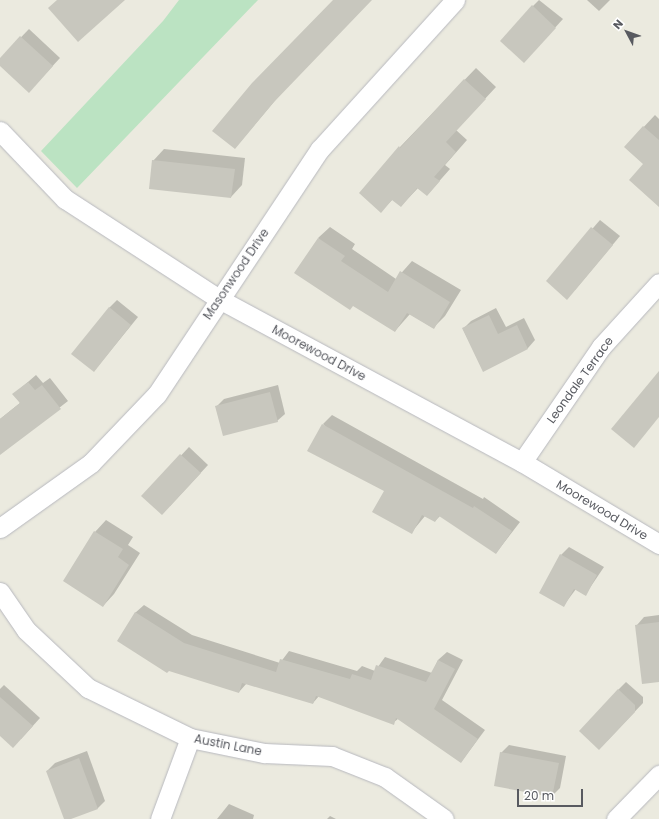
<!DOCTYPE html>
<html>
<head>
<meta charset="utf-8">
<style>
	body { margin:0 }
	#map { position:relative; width:659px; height:819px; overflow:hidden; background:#ebeadf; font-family:Poppins,sans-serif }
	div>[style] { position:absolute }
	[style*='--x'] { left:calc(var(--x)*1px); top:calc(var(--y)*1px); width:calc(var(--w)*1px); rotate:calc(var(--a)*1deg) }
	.green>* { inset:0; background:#bbe3c2 }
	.shadow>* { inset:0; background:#0003 }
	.building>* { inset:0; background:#c8c7be }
	.roads { filter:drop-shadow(0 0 1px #b7b8be) drop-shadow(0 0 1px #b7b8be) }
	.minor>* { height:19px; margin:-9.5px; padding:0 9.5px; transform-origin:9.5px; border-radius:9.5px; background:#fff }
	span { translate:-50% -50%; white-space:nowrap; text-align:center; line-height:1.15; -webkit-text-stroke:3px #fff; paint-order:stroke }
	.street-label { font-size:12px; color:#585a60 }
	.north { position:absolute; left:607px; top:12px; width:40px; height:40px; -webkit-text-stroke:3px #fff; paint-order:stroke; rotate:311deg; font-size:11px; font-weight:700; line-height:16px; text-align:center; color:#585a60 }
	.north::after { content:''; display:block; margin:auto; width:14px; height:18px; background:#585a60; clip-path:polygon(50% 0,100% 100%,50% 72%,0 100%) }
	.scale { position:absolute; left:517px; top:789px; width:66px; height:18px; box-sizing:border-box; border:2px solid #585a60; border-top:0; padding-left:5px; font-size:12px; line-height:14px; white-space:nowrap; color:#585a60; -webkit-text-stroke:3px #fff; paint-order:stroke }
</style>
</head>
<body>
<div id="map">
	<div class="green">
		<div style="clip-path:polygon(179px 0,258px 0,77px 188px,41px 151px,163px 21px)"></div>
	</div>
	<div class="shadow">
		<div style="clip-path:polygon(334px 0,371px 0,283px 91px,235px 148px)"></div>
		<div style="clip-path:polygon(539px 0,563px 19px,531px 54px,533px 6px)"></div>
		<div style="clip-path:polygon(587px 0,610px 0,599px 11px)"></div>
		<div style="clip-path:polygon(29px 29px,60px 58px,36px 84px,0 65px,0 59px)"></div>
		<div style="clip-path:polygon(476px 68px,496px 87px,456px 130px,467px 140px,445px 165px,450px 169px,427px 195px,418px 188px,401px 206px,393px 199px,381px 211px,360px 193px,400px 147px)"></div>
		<div style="clip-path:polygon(655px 115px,659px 119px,659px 196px,644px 164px,625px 147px)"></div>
		<div style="clip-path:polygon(164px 149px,245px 158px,242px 185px,231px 197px,153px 161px)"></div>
		<div style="clip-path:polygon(600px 220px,620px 236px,575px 290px,547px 281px)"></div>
		<div style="clip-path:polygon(330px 227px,355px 244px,352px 249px,396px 279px,412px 261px,461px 290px,445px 316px,433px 328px,410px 314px,395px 331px,318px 238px)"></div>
		<div style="clip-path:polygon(117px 300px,138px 317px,94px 371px,109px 308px)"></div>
		<div style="clip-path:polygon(496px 308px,506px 327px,524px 318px,535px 340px,528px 348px,483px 370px,463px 329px,471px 321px)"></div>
		<div style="clip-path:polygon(36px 375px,43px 383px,50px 378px,68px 401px,0 454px,0 419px,20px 403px,14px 394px)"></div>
		<div style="clip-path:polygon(278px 385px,285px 414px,277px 421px,216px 407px,224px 399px)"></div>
		<div style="clip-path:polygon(332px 415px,483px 499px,484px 497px,520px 522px,496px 553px,441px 515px,435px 521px,425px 516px,411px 533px,385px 491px,323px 424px)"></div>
		<div style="clip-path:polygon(189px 447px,208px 465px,170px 506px,143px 496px)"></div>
		<div style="clip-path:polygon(106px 520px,133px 537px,128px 545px,140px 553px,114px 594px,103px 606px,95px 532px)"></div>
		<div style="clip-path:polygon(569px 547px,604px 567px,585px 595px,576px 589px,564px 605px,561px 555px)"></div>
		<div style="clip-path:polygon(144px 605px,192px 635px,280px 663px,289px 651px,357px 671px,362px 666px,375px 671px,385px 657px,432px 673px,438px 660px,447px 652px,463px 660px,442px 700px,485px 730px,461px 762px,399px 718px,393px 723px,319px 696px,313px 703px,247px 683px,239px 692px,135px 613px)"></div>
		<div style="clip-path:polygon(659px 615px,659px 681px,637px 625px,644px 617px)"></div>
		<div style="clip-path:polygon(626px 682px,643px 697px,643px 703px,607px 741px,618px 690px)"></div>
		<div style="clip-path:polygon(4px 685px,40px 718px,21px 739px,0 735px,0 689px)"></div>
		<div style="clip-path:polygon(509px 745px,566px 756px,560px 788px,552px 796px,501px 753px)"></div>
		<div style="clip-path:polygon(87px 751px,105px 801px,98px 808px,65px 819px,47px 771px,55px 763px)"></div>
		<div style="clip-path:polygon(229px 804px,254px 815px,253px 819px,217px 819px)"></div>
		<div style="clip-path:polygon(330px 816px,336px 819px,327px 819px)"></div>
	</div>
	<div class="building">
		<div style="clip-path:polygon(57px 0,125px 0,78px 42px,48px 8px)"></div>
		<div style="clip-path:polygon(333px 0,372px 0,274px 102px,235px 149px,212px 131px,252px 83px)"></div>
		<div style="clip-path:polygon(532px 5px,556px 28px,524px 63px,500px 41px)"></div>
		<div style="clip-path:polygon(20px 36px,53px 66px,29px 93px,0 66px,0 58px)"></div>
		<div style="clip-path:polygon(464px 79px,486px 99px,446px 142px,456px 152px,434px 177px,440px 181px,427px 196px,417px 188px,401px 207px,392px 200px,381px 213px,359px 193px,399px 146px,400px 148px)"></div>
		<div style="clip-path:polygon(643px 126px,659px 140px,659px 207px,629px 180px,643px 164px,624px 147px)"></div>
		<div style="clip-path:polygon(152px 160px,235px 169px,231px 198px,149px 189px)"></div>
		<div style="clip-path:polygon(591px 227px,613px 245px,567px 300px,546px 281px)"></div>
		<div style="clip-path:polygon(318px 238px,345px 256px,341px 261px,388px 292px,400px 271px,450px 302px,434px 329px,407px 313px,395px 332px,353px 306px,350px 310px,294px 273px)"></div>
		<div style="clip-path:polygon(109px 307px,131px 325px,94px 372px,71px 354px)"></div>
		<div style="clip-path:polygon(489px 315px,498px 334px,517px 325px,528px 349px,483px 372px,462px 328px)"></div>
		<div style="clip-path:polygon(659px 371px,659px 417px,634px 448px,611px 429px)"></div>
		<div style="clip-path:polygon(28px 382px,35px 390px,42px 385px,61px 409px,0 455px,0 419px,20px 403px,12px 394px)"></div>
		<div style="clip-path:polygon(270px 392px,278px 422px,223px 436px,215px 406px)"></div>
		<div style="clip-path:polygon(322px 424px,473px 508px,474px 506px,512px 531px,496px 554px,439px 516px,435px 522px,422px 515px,412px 534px,372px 512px,384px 491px,307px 451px)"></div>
		<div style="clip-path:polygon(180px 454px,201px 473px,162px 515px,141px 496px)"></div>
		<div style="clip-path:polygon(94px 531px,123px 549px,118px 557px,129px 565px,103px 607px,63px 581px)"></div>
		<div style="clip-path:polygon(560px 554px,597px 575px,586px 596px,574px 589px,564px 607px,539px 593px)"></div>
		<div style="clip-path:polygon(135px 612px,184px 643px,276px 672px,280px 659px,350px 679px,352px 674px,371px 680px,376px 665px,426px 682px,438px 660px,455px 669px,434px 709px,478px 739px,461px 763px,396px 718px,394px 725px,316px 696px,313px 704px,242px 683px,239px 693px,169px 671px,167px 673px,117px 641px)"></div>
		<div style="clip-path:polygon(659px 622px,659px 682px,642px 684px,635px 625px)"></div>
		<div style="clip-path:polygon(618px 689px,635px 705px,635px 712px,599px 750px,579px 731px)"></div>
		<div style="clip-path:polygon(0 697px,33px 726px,13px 748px,0 736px)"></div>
		<div style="clip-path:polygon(500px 752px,559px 763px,552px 797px,494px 786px)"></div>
		<div style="clip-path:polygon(79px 758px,98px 809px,71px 819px,64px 819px,46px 771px)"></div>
	</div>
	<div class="roads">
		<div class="minor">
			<div style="--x:0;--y:131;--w:94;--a:46.3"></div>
			<div style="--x:65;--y:199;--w:184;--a:33"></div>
			<div style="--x:219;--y:299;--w:344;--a:28.3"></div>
			<div style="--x:522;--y:462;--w:160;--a:30.9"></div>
			<div style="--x:522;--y:462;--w:140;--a:-55.5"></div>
			<div style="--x:601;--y:347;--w:86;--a:-47.8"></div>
			<div style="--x:0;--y:528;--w:112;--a:-35.5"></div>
			<div style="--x:91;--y:463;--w:95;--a:-46.3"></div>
			<div style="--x:157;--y:394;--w:294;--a:-56.4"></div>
			<div style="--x:320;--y:149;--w:201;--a:-47.8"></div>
			<div style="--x:0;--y:592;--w:46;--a:55.6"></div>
			<div style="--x:26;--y:630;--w:85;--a:43.1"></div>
			<div style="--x:88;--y:688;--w:114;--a:26.1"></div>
			<div style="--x:190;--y:738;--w:76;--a:11.5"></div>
			<div style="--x:264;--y:753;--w:68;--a:2.5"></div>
			<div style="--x:332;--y:756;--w:57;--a:21.6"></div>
			<div style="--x:385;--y:777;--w:72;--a:35.4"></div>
			<div style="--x:160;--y:819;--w:86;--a:-69.7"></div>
			<div style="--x:616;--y:819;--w:62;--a:-45.7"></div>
		</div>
	</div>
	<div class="street-label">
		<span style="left:236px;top:274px;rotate:-56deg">Masonwood Drive</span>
		<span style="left:319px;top:353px;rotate:28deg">Moorewood Drive</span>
		<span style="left:580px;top:380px;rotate:-54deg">Leondale Terrace</span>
		<span style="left:602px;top:510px;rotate:31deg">Moorewood Drive</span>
		<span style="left:228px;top:745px;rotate:11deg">Austin Lane</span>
	</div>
	<div class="north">N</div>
	<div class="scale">20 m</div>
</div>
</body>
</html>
